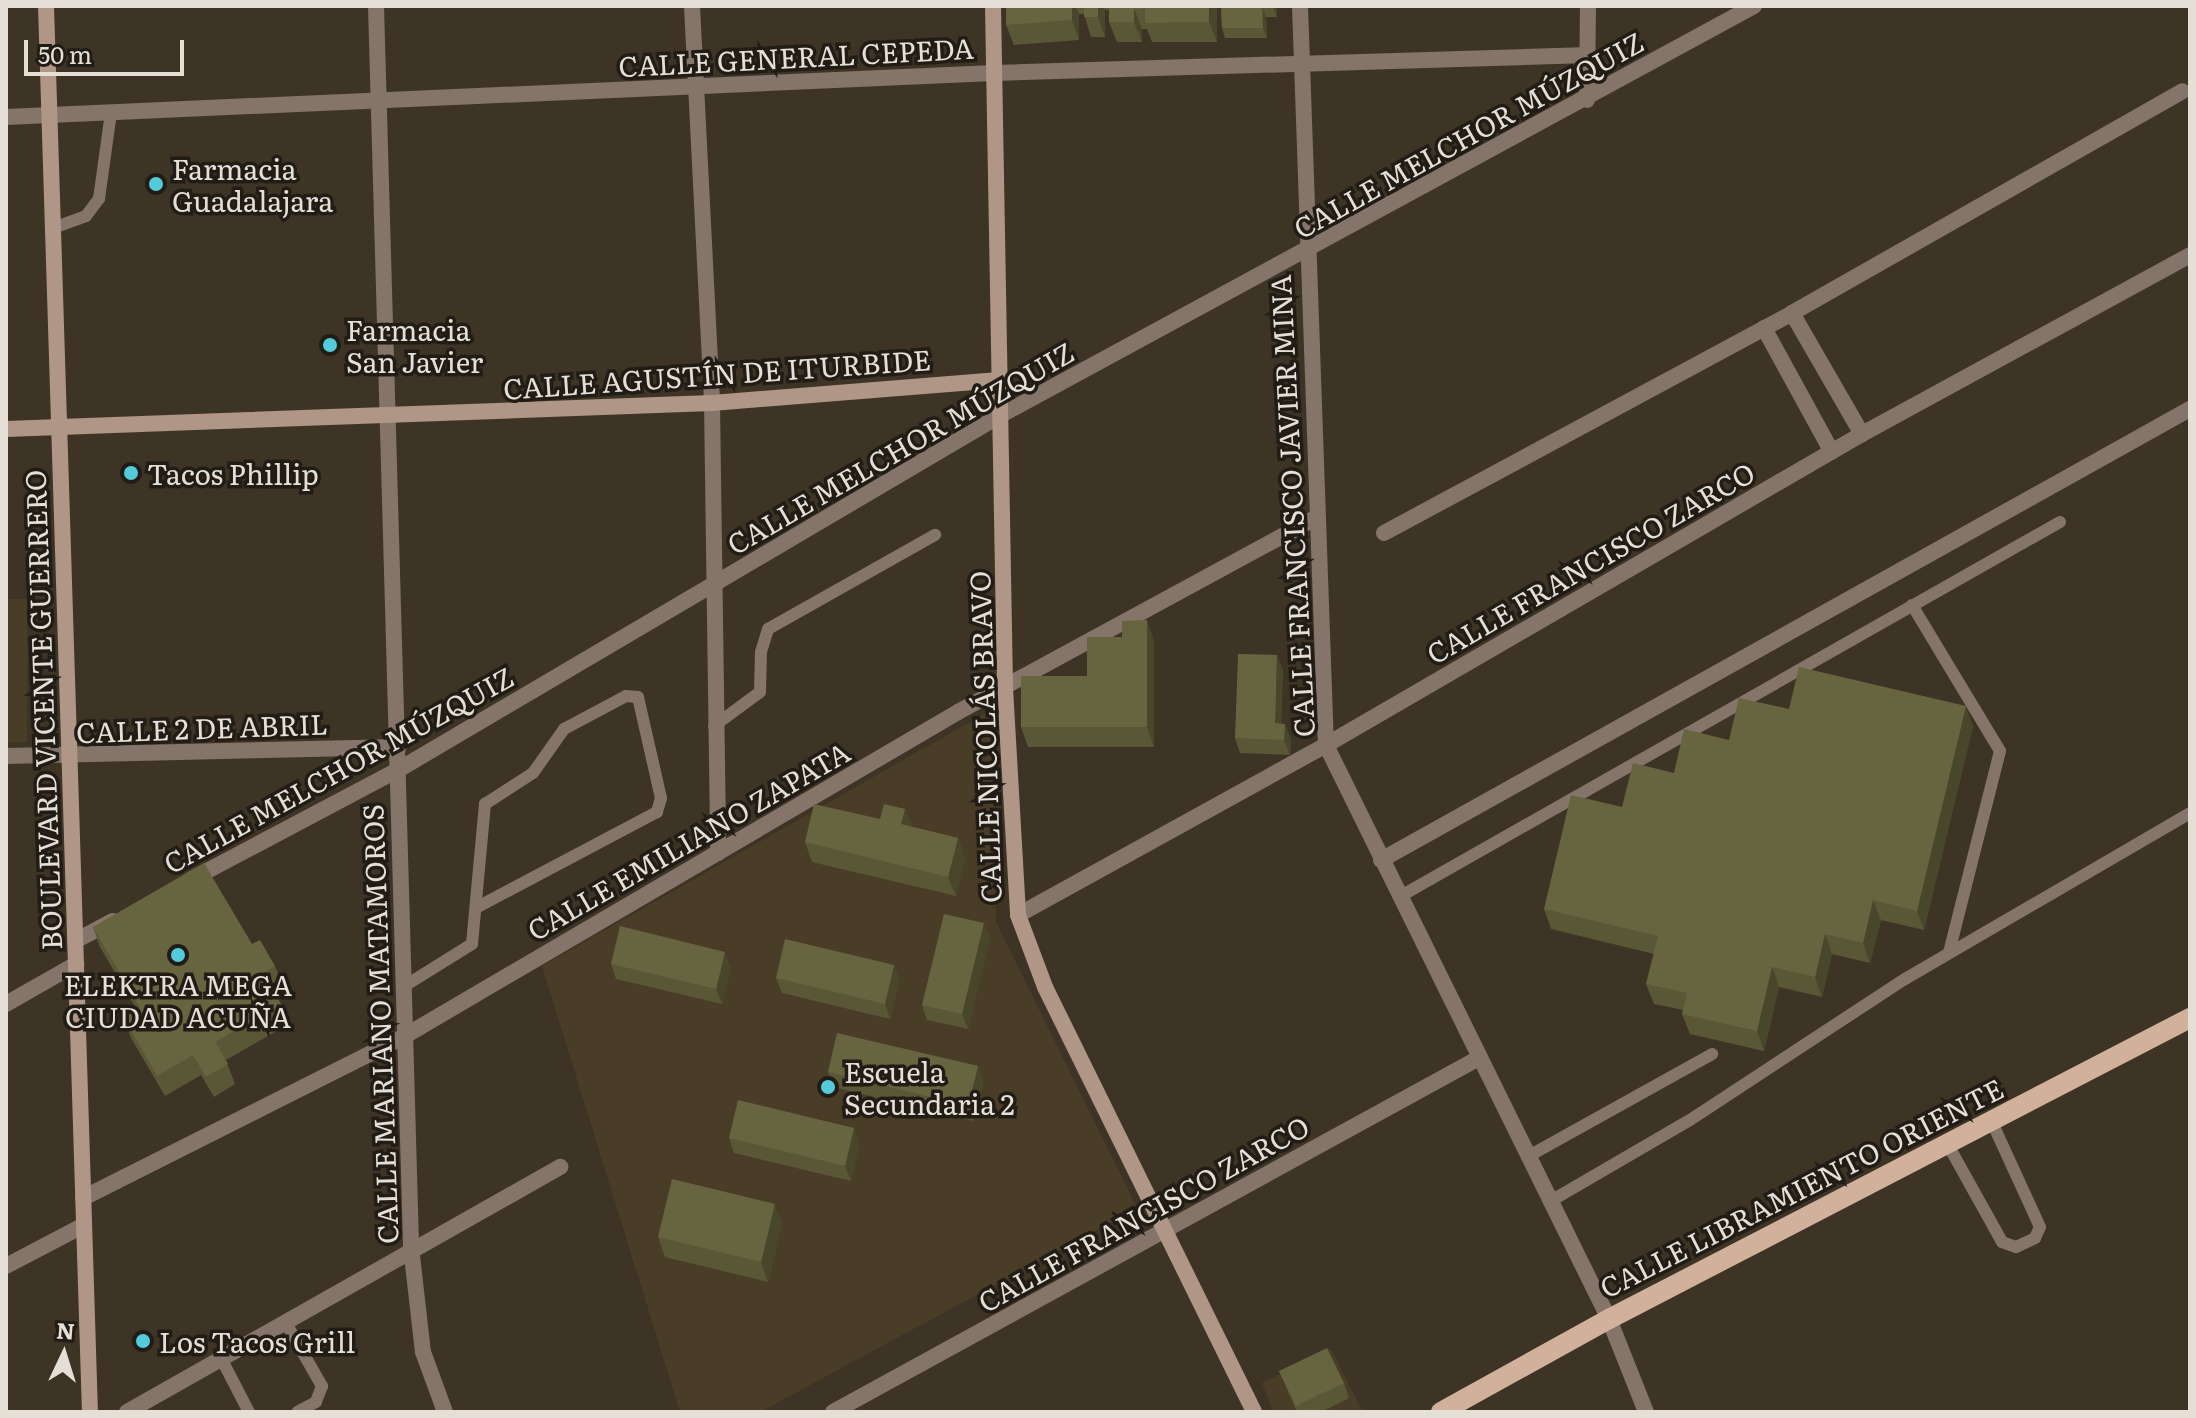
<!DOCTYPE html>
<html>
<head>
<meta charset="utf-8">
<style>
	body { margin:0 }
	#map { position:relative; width:2196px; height:1418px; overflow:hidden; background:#3d3425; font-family:Literata,serif }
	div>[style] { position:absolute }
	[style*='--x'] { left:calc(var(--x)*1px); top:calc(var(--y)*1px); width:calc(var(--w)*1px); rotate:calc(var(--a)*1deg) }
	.built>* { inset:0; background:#4a3d28 }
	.lane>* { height:12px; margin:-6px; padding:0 6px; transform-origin:6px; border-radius:6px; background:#84746a }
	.street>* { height:16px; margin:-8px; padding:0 8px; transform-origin:8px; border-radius:8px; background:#84746a }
	.secondary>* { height:16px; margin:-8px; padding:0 8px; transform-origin:8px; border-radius:8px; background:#af9686 }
	.primary>* { height:20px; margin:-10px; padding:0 10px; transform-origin:10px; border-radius:10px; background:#d1b19c }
	.wall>* { inset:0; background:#595736 }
	.shaded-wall>* { inset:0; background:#48472c }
	.building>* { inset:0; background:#67653f }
	.dots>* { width:22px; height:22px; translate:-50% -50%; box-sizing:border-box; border:4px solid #211d16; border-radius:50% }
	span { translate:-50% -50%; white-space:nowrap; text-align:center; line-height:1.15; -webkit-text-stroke:7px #211d16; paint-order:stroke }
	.street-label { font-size:28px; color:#e5dfd6 }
	.poi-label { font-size:28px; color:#e5dfd6 }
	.left { translate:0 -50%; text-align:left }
	.frame { position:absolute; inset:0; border:8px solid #e5dfd6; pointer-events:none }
	.north { position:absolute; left:24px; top:1314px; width:80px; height:80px; -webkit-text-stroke:6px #211d16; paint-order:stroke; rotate:4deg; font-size:22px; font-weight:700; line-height:32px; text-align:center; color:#e5dfd6 }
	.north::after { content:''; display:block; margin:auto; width:28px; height:36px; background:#e5dfd6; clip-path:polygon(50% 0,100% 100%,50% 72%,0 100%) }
	.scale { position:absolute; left:24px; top:40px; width:160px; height:36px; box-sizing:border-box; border:4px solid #e5dfd6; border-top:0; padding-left:10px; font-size:24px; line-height:28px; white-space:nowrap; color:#e5dfd6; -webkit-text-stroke:6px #211d16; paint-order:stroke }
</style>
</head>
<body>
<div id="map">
	<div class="built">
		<div style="clip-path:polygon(6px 599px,27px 599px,27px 742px,6px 742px)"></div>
		<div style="clip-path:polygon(991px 710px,996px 922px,1137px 1208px,760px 1412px,680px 1412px,542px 966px)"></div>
		<div style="clip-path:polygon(1331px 1349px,1363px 1412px,1273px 1412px,1262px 1383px)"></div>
	</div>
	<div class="lane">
		<div style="--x:53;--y:228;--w:35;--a:-20"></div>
		<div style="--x:86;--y:216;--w:21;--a:-53"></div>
		<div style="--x:99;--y:199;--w:87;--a:-82.1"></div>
		<div style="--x:1912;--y:605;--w:170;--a:58.9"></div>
		<div style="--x:2000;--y:751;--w:208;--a:104.2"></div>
		<div style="--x:714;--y:726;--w:57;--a:-36.5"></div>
		<div style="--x:760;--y:692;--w:40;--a:-88.6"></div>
		<div style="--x:761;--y:652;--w:24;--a:-73"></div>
		<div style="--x:768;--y:629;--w:192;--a:-29.4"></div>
		<div style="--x:1399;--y:897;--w:760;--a:-29.57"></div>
		<div style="--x:403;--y:987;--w:81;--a:-31.9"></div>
		<div style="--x:472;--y:944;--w:141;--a:-84.7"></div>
		<div style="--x:485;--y:804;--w:57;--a:-32.9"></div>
		<div style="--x:533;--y:773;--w:54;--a:-54.8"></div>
		<div style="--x:564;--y:729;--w:70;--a:-28"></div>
		<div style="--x:626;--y:696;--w:12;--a:5"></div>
		<div style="--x:638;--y:697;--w:104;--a:77.2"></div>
		<div style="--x:661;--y:798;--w:15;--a:106"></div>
		<div style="--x:657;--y:812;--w:205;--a:152.1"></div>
		<div style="--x:1947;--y:1143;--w:113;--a:60.9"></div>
		<div style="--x:2002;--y:1242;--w:15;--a:20"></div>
		<div style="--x:2016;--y:1247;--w:21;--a:-25"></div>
		<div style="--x:2035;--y:1238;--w:12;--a:-66"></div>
		<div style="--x:2040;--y:1227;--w:118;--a:-114.6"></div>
		<div style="--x:1527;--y:1157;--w:212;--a:-29.1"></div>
		<div style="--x:1549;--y:1202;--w:163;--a:-30.2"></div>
		<div style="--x:1690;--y:1120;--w:257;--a:-33.3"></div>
		<div style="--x:1905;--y:979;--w:330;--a:-30.2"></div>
		<div style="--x:286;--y:1323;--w:73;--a:60.3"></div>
		<div style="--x:322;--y:1386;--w:17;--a:111"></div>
		<div style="--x:316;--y:1402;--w:21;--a:152"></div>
		<div style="--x:222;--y:1360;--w:59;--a:62.6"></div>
	</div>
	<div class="street">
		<div style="--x:376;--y:6;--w:1241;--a:88.38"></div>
		<div style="--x:411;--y:1247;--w:106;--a:83.5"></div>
		<div style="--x:423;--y:1352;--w:64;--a:69.9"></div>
		<div style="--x:692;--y:6;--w:398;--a:87.1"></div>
		<div style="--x:712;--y:403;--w:450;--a:89.2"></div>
		<div style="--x:1300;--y:6;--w:739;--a:87.99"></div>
		<div style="--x:1326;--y:745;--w:640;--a:63.76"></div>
		<div style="--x:1609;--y:1319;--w:100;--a:68.3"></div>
		<div style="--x:1587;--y:100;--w:94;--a:-89.4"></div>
		<div style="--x:6;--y:117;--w:989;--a:-2.55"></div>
		<div style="--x:994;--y:73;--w:595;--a:-1.73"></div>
		<div style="--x:1792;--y:313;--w:140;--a:60"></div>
		<div style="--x:1764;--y:328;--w:141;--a:61.3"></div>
		<div style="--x:1384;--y:533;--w:464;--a:-28.3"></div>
		<div style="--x:1792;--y:313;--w:449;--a:-29.6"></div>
		<div style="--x:6;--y:756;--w:393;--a:-1.3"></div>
		<div style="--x:1381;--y:860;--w:926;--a:-29.14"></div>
		<div style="--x:190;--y:880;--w:235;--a:-27.9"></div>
		<div style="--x:398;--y:770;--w:700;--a:-30.49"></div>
		<div style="--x:1001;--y:415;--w:857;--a:-28.51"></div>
		<div style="--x:1018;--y:915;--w:352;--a:-28.9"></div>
		<div style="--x:1326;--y:745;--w:620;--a:-30.12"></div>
		<div style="--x:1862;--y:434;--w:374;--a:-28.6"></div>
		<div style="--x:75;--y:941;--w:43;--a:-27.8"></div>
		<div style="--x:6;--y:1004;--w:81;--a:-29.7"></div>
		<div style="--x:83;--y:1198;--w:358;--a:-26.7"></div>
		<div style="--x:403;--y:1037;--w:643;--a:-30.35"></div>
		<div style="--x:958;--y:712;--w:406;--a:-28.5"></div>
		<div style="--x:6;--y:1266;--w:88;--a:-27.7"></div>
		<div style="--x:127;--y:1412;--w:498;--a:-29.5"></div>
		<div style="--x:833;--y:1412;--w:734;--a:-28.73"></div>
	</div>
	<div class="secondary">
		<div style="--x:46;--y:6;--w:1407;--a:88.21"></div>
		<div style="--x:993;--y:6;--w:682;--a:88.99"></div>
		<div style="--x:1005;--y:688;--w:227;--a:86.7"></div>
		<div style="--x:1018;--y:915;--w:77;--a:69.4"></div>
		<div style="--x:1045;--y:987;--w:474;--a:63.8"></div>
		<div style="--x:6;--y:429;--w:706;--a:-2.11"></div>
		<div style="--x:712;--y:403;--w:288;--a:-4.6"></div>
	</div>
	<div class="primary">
		<div style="--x:1441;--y:1412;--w:192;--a:-29"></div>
		<div style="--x:1609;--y:1319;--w:654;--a:-27.39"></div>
	</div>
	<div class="wall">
		<div style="clip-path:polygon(1006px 6px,1217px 6px,1217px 42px,1152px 42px,1147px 29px,1142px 29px,1142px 42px,1117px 42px,1109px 22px,1109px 10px,1105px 10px,1105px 37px,1091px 37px,1084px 14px,1079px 14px,1079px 40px,1014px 45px,1006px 25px)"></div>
		<div style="clip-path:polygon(1221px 6px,1277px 6px,1277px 17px,1266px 17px,1267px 38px,1225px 38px,1222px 28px)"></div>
		<div style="clip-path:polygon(1154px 640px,1154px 747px,1028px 747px,1021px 727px,1087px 676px)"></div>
		<div style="clip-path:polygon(1283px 670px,1281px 724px,1291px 739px,1290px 755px,1240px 753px,1235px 738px)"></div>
		<div style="clip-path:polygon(1789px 709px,1973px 726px,1924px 930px,1881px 920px,1870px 963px,1832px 954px,1822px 997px,1779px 987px,1764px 1051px,1690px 1034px,1682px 1014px,1683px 1010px,1654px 1004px,1646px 984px,1654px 954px,1551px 929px,1544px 909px,1622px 807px,1674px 773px,1729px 740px)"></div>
		<div style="clip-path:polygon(905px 809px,912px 827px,958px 838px,965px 858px,956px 896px,812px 862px,805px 842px,880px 819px)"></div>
		<div style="clip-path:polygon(93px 927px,252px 944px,275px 966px,283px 986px,274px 991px,281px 1004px,289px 1024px,226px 1060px,235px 1084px,214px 1097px,201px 1075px,165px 1096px,131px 1038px,124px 1018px,137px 1010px,100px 947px)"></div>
		<div style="clip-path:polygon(990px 938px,968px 1029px,927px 1020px,922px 1005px)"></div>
		<div style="clip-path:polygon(611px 964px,731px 967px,722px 1004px,616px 979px)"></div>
		<div style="clip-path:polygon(894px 965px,899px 981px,890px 1019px,782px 993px,776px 978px)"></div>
		<div style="clip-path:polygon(978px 1066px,983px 1082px,974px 1121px,833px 1087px,828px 1072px)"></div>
		<div style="clip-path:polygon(854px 1128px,859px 1144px,851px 1181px,734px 1153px,729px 1138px)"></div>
		<div style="clip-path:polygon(782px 1223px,768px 1282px,665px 1257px,658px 1237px)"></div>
		<div style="clip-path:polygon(1279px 1371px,1344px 1383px,1349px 1398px,1321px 1412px,1297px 1412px)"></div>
	</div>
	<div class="shaded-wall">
		<div style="clip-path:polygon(1072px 6px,1076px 6px,1079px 14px,1079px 40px,1072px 20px)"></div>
		<div style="clip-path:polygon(1098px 6px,1103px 6px,1105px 10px,1105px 37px,1098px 17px)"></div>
		<div style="clip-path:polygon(1209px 6px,1217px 6px,1217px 42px,1209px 22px)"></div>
		<div style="clip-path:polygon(1273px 6px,1277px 6px,1277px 17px,1273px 7px)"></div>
		<div style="clip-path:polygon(1262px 7px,1266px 17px,1267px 38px,1263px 28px)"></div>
		<div style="clip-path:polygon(1134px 9px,1142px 29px,1142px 42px,1134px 22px)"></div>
		<div style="clip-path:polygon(1147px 620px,1154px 640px,1154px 747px,1147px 727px)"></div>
		<div style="clip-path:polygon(1277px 655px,1283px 670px,1280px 738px,1275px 723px)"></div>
		<div style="clip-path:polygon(1966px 706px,1973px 726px,1924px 930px,1917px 911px)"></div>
		<div style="clip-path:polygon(1285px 724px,1291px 739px,1290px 755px,1284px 740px)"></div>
		<div style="clip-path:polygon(905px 809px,912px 828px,901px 824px)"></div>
		<div style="clip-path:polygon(958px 838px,965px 858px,956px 896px,948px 877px)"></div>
		<div style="clip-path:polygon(1873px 900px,1881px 920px,1870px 963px,1863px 943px)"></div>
		<div style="clip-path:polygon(984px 923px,990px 938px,968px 1029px,962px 1014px)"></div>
		<div style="clip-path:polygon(1825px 934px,1832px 954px,1822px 997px,1815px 977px)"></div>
		<div style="clip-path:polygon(725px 952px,731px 967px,722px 1004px,716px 989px)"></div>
		<div style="clip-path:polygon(894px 965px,899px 981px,890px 1019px,885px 1004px)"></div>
		<div style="clip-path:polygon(1772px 967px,1779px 987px,1764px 1051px,1757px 1031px)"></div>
		<div style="clip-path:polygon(978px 1066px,983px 1082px,974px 1121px,968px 1106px)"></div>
		<div style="clip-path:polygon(854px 1128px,859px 1144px,851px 1181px,845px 1166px)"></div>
		<div style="clip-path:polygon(775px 1204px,782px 1223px,768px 1282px,761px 1262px)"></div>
	</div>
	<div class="building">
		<div style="clip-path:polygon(1006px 6px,1072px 6px,1072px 20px,1006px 25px)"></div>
		<div style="clip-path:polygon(1084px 6px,1098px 6px,1098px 17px,1084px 17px)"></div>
		<div style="clip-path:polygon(1109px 6px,1142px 6px,1142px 9px,1134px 9px,1134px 22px,1109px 22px)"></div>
		<div style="clip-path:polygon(1145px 6px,1209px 6px,1209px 22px,1145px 23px)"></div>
		<div style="clip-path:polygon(1221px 6px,1273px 6px,1273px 7px,1262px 7px,1263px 28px,1222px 28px)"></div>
		<div style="clip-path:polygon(1147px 620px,1147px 727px,1021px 727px,1021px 676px,1087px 676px,1087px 637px,1122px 637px,1122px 621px)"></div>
		<div style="clip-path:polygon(1238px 654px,1277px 655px,1275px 723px,1285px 724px,1284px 740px,1235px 738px)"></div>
		<div style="clip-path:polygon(1799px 667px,1966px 706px,1917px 911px,1873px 900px,1863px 943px,1825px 934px,1815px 977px,1772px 967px,1757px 1031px,1682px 1014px,1687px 993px,1646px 984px,1658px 936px,1544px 909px,1571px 795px,1622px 807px,1633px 763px,1674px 773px,1684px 729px,1729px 740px,1739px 698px,1789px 709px)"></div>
		<div style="clip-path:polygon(814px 804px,880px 819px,884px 804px,905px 809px,901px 824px,958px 838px,948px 877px,805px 842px)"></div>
		<div style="clip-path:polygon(204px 863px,252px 944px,260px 940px,275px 966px,263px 973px,281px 1004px,215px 1042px,228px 1064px,206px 1077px,193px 1055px,157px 1076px,124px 1018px,140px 1008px,93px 927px)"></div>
		<div style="clip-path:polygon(944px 914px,984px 923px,962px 1014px,922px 1005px)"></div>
		<div style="clip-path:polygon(620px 926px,725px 952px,716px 989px,611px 964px)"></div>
		<div style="clip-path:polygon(785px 939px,894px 965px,885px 1004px,776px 978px)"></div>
		<div style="clip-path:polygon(837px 1033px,978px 1066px,968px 1106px,828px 1072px)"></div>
		<div style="clip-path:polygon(738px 1100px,854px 1128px,845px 1166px,729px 1138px)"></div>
		<div style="clip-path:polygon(672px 1179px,775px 1204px,761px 1262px,658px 1237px)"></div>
		<div style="clip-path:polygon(1327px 1348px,1344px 1383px,1296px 1406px,1279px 1371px)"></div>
	</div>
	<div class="dots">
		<div style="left:156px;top:184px;background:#53cbda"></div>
		<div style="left:330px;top:345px;background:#53cbda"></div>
		<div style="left:131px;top:473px;background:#53cbda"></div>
		<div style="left:178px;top:955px;background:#53cbda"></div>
		<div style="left:828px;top:1087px;background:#53cbda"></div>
		<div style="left:143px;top:1341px;background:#53cbda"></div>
	</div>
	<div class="street-label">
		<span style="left:796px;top:56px;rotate:-3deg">CALLE GENERAL CEPEDA</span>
		<span style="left:1468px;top:134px;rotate:-29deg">CALLE MELCHOR MÚZQUIZ</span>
		<span style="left:717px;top:373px;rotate:-4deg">CALLE AGUSTÍN DE ITURBIDE</span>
		<span style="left:900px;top:447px;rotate:-30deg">CALLE MELCHOR MÚZQUIZ</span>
		<span style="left:1291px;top:506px;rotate:-93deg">CALLE FRANCISCO JAVIER MINA</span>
		<span style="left:1590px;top:562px;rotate:-30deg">CALLE FRANCISCO ZARCO</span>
		<span style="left:42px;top:710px;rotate:-92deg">BOULEVARD VICENTE GUERRERO</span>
		<span style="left:202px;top:727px;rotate:-2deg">CALLE 2 DE ABRIL</span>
		<span style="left:984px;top:737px;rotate:-92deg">CALLE NICOLÁS BRAVO</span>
		<span style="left:338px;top:769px;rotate:-29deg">CALLE MELCHOR MÚZQUIZ</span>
		<span style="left:688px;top:840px;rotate:-30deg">CALLE EMILIANO ZAPATA</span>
		<span style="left:379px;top:1024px;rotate:-92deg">CALLE MARIANO MATAMOROS</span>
		<span style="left:1801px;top:1187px;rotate:-27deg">CALLE LIBRAMIENTO ORIENTE</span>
		<span style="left:1143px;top:1213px;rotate:-29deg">CALLE FRANCISCO ZARCO</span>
	</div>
	<div class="poi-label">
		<span class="left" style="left:172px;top:184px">Farmacia<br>Guadalajara</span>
		<span class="left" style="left:346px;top:345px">Farmacia<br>San Javier</span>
		<span class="left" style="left:147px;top:473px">Tacos Phillip</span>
		<span style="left:178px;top:1000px">ELEKTRA MEGA<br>CIUDAD ACUÑA</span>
		<span class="left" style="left:844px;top:1087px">Escuela<br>Secundaria 2</span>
		<span class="left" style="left:159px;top:1341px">Los Tacos Grill</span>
	</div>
	<div class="frame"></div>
	<div class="north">N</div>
	<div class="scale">50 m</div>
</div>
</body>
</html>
